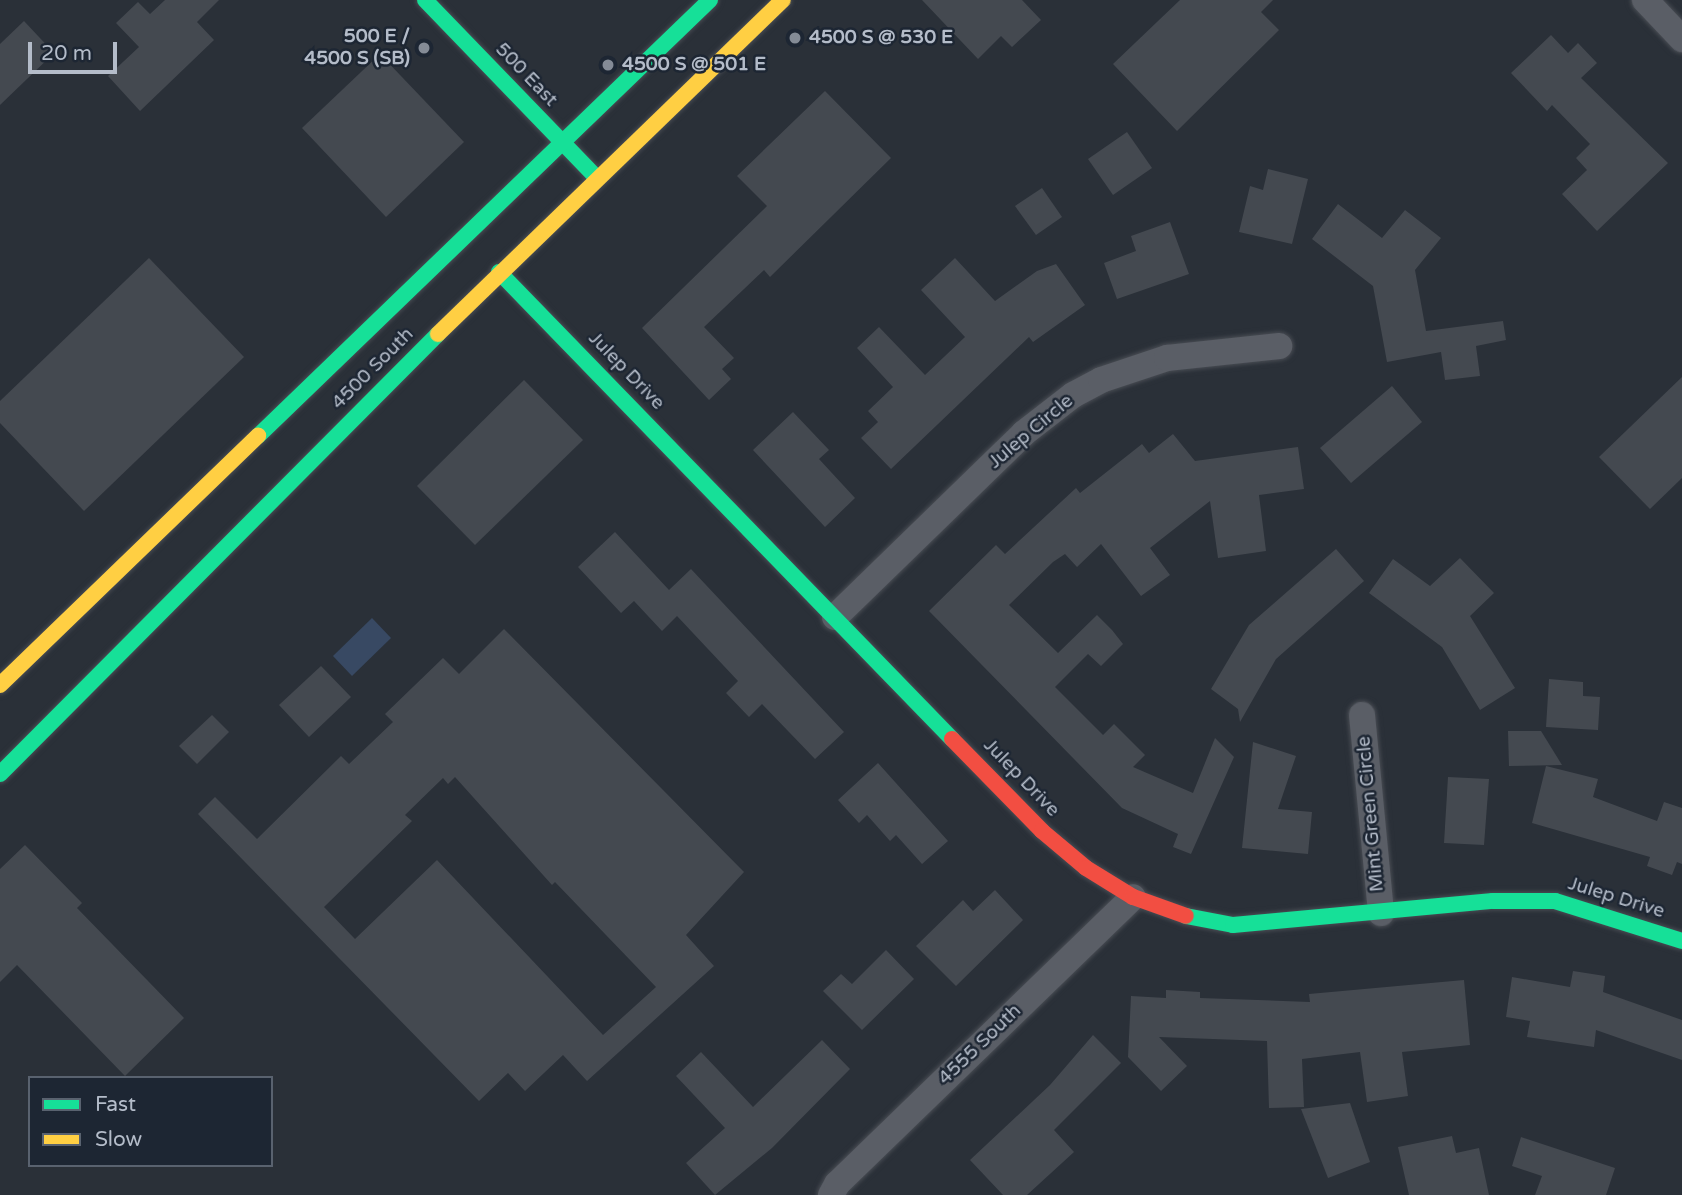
<!DOCTYPE html>
<html>
<head>
<meta charset="utf-8">
<style>
	body { margin:0 }
	#map { position:relative; width:1682px; height:1195px; overflow:hidden; background:#2a3038; font-family:"Varela Round",sans-serif }
	div>[style] { position:absolute }
	[style*='--x'] { left:calc(var(--x)*1px); top:calc(var(--y)*1px); width:calc(var(--w)*1px); rotate:calc(var(--a)*1deg) }
	.water>* { inset:0; background:#384963 }
	.building>* { inset:0; background:#444950 }
	.roads { filter:drop-shadow(0 0 2px #484c53) drop-shadow(0 0 2px #484c53) }
	.street>* { height:26px; margin:-13px; padding:0 13px; transform-origin:13px; border-radius:13px; background:#5a5e66 }
	.fast>* { height:16px; margin:-8px; padding:0 8px; transform-origin:8px; border-radius:8px; background:#16e098 }
	.slow>* { height:16px; margin:-8px; padding:0 8px; transform-origin:8px; border-radius:8px; background:#ffcf43 }
	.jam>* { height:16px; margin:-8px; padding:0 8px; transform-origin:8px; border-radius:8px; background:#f24e42 }
	.dots>* { width:19px; height:19px; translate:-50% -50%; box-sizing:border-box; border:4px solid #1d2633; border-radius:50% }
	span { translate:-50% -50%; white-space:nowrap; text-align:center; line-height:1.15; -webkit-text-stroke:5px #1d2633; paint-order:stroke }
	.poi-label { font-size:19px; color:#b4bcc9; font-weight:700 }
	.right { translate:-100% -50%; text-align:right }
	.left { translate:0 -50%; text-align:left }
	.street-label { font-size:19px; color:#b4bcc9 }
	.legend { position:absolute; left:28px; top:1076px; width:245px; height:91px; box-sizing:border-box; background:#1d2633; border:2px solid #59626f; margin:0; padding:9px 12px; list-style:none; font-size:21px; color:#b4bcc9 }
	.legend li { display:flex; align-items:center; gap:14px; height:35px }
	.legend b { width:35px; border:2px solid #59626f }
	.scale { position:absolute; left:28px; top:42px; width:89px; height:32px; box-sizing:border-box; border:4px solid #b4bcc9; border-top:0; padding-left:9px; font-size:21px; line-height:24px; white-space:nowrap; color:#b4bcc9; -webkit-text-stroke:5px #1d2633; paint-order:stroke }
</style>
</head>
<body>
<div id="map">
	<div class="water">
		<div style="clip-path:polygon(372px 618px,391px 638px,352px 676px,333px 656px)"></div>
	</div>
	<div class="building">
		<div style="clip-path:polygon(165px 0,219px 0,197px 22px,214px 40px,140px 111px,108px 76px,139px 47px,116px 23px,138px 2px,150px 14px)"></div>
		<div style="clip-path:polygon(922px 0,1022px 0,1041px 20px,1012px 47px,1001px 36px,978px 59px)"></div>
		<div style="clip-path:polygon(1180px 0,1273px 0,1261px 12px,1279px 30px,1177px 131px,1113px 64px)"></div>
		<div style="clip-path:polygon(24px 21px,54px 53px,0 105px,0 44px)"></div>
		<div style="clip-path:polygon(1551px 35px,1568px 53px,1578px 43px,1597px 63px,1581px 78px,1668px 163px,1597px 231px,1562px 194px,1587px 170px,1576px 158px,1590px 144px,1552px 105px,1547px 111px,1511px 73px)"></div>
		<div style="clip-path:polygon(380px 54px,464px 142px,386px 217px,302px 128px)"></div>
		<div style="clip-path:polygon(825px 91px,891px 158px,770px 277px,764px 270px,704px 327px,734px 358px,722px 369px,731px 379px,709px 400px,642px 328px,767px 206px,737px 176px)"></div>
		<div style="clip-path:polygon(1127px 132px,1152px 168px,1113px 195px,1088px 159px)"></div>
		<div style="clip-path:polygon(1268px 169px,1308px 179px,1292px 244px,1239px 232px,1250px 186px,1263px 190px)"></div>
		<div style="clip-path:polygon(1042px 188px,1062px 217px,1036px 235px,1015px 206px)"></div>
		<div style="clip-path:polygon(1338px 204px,1382px 238px,1405px 210px,1441px 238px,1415px 270px,1426px 331px,1503px 321px,1506px 340px,1476px 346px,1480px 376px,1445px 380px,1441px 352px,1387px 362px,1373px 286px,1312px 239px)"></div>
		<div style="clip-path:polygon(1170px 222px,1189px 274px,1117px 299px,1104px 263px,1136px 251px,1131px 236px)"></div>
		<div style="clip-path:polygon(149px 258px,244px 357px,84px 511px,0 423px,0 401px)"></div>
		<div style="clip-path:polygon(955px 258px,995px 301px,1037px 271px,1056px 264px,1085px 305px,1033px 342px,1029px 337px,891px 469px,861px 438px,878px 422px,868px 411px,893px 387px,857px 348px,879px 327px,925px 375px,965px 337px,921px 290px)"></div>
		<div style="clip-path:polygon(1682px 377px,1682px 478px,1650px 509px,1599px 457px)"></div>
		<div style="clip-path:polygon(524px 380px,583px 440px,475px 545px,417px 486px)"></div>
		<div style="clip-path:polygon(1392px 386px,1422px 422px,1351px 483px,1320px 448px)"></div>
		<div style="clip-path:polygon(793px 412px,829px 450px,819px 459px,855px 498px,825px 527px,753px 450px)"></div>
		<div style="clip-path:polygon(1173px 434px,1195px 461px,1298px 447px,1304px 489px,1259px 495px,1266px 551px,1218px 558px,1210px 501px,1150px 548px,1170px 575px,1141px 596px,1101px 544px,1077px 567px,1065px 554px,1053px 562px,1009px 605px,1058px 653px,1097px 615px,1112px 630px,1123px 644px,1101px 666px,1088px 654px,1055px 687px,1103px 735px,1114px 724px,1145px 755px,1133px 767px,1193px 793px,1215px 738px,1234px 757px,1191px 854px,1173px 847px,1178px 834px,1122px 808px,929px 611px,996px 545px,1005px 554px,1076px 488px,1080px 493px,1142px 444px,1149px 453px)"></div>
		<div style="clip-path:polygon(615px 532px,669px 590px,691px 569px,844px 732px,815px 759px,762px 704px,749px 717px,726px 693px,738px 681px,677px 616px,662px 631px,634px 601px,621px 613px,578px 567px)"></div>
		<div style="clip-path:polygon(1336px 549px,1364px 581px,1276px 659px,1240px 722px,1238px 709px,1211px 689px,1249px 625px)"></div>
		<div style="clip-path:polygon(1460px 558px,1494px 593px,1470px 616px,1515px 688px,1480px 710px,1442px 647px,1369px 593px,1393px 559px,1430px 586px)"></div>
		<div style="clip-path:polygon(evenodd,504px 629px,744px 872px,686px 935px,714px 966px,587px 1081px,563px 1055px,525px 1091px,508px 1073px,479px 1101px,198px 814px,215px 797px,257px 839px,341px 756px,349px 764px,393px 722px,385px 714px,443px 658px,459px 674px,504px 629px,455px 777px,552px 885px,555px 882px,656px 987px,603px 1035px,437px 860px,355px 939px,324px 907px,412px 821px,405px 815px,443px 778px,448px 784px,455px 777px)"></div>
		<div style="clip-path:polygon(321px 666px,351px 697px,309px 737px,279px 705px)"></div>
		<div style="clip-path:polygon(1549px 679px,1583px 682px,1583px 696px,1600px 697px,1598px 730px,1546px 727px)"></div>
		<div style="clip-path:polygon(212px 715px,229px 732px,197px 764px,179px 746px)"></div>
		<div style="clip-path:polygon(1508px 731px,1541px 731px,1562px 765px,1509px 766px)"></div>
		<div style="clip-path:polygon(1253px 742px,1296px 756px,1278px 809px,1312px 812px,1308px 854px,1242px 848px)"></div>
		<div style="clip-path:polygon(878px 763px,948px 841px,922px 864px,896px 835px,890px 841px,867px 815px,859px 823px,838px 800px)"></div>
		<div style="clip-path:polygon(1546px 766px,1598px 779px,1593px 797px,1657px 821px,1664px 802px,1682px 808px,1682px 864px,1677px 862px,1672px 875px,1647px 866px,1650px 857px,1532px 823px)"></div>
		<div style="clip-path:polygon(1448px 777px,1489px 779px,1484px 845px,1444px 843px)"></div>
		<div style="clip-path:polygon(25px 845px,82px 903px,77px 908px,184px 1018px,125px 1076px,17px 965px,0 982px,0 869px)"></div>
		<div style="clip-path:polygon(995px 890px,1023px 920px,956px 986px,916px 946px,963px 900px,973px 911px)"></div>
		<div style="clip-path:polygon(886px 950px,914px 979px,862px 1030px,823px 991px,841px 974px,852px 984px)"></div>
		<div style="clip-path:polygon(1573px 971px,1605px 976px,1603px 992px,1682px 1020px,1682px 1060px,1596px 1030px,1594px 1047px,1527px 1037px,1530px 1021px,1506px 1017px,1512px 977px,1570px 987px)"></div>
		<div style="clip-path:polygon(1464px 980px,1470px 1045px,1402px 1052px,1408px 1096px,1367px 1102px,1360px 1052px,1302px 1059px,1304px 1107px,1269px 1108px,1267px 1041px,1159px 1037px,1187px 1066px,1161px 1091px,1128px 1057px,1131px 996px,1166px 998px,1166px 990px,1200px 992px,1200px 998px,1310px 1002px,1309px 994px)"></div>
		<div style="clip-path:polygon(1093px 1035px,1121px 1063px,1054px 1130px,1074px 1152px,1027px 1195px,1003px 1195px,970px 1160px,1050px 1085px)"></div>
		<div style="clip-path:polygon(822px 1040px,850px 1069px,772px 1148px,715px 1195px,686px 1163px,725px 1128px,676px 1076px,701px 1052px,753px 1107px)"></div>
		<div style="clip-path:polygon(1350px 1103px,1370px 1162px,1328px 1178px,1301px 1109px)"></div>
		<div style="clip-path:polygon(1452px 1136px,1456px 1153px,1479px 1148px,1489px 1195px,1409px 1195px,1398px 1147px)"></div>
		<div style="clip-path:polygon(1521px 1137px,1615px 1168px,1606px 1195px,1535px 1195px,1542px 1176px,1512px 1166px)"></div>
	</div>
	<div class="roads">
		<div class="street">
			<div style="--x:1645;--y:0;--w:54;--a:46.5"></div>
			<div style="--x:835;--y:617;--w:264;--a:-44.2"></div>
			<div style="--x:1024;--y:433;--w:62;--a:-37.8"></div>
			<div style="--x:1073;--y:395;--w:32;--a:-28"></div>
			<div style="--x:1101;--y:380;--w:70;--a:-18.4"></div>
			<div style="--x:1167;--y:358;--w:113;--a:-6.1"></div>
			<div style="--x:1362;--y:715;--w:199;--a:84.5"></div>
			<div style="--x:831;--y:1195;--w:13;--a:-61"></div>
			<div style="--x:837;--y:1184;--w:412;--a:-44.1"></div>
		</div>
		<div class="fast">
			<div style="--x:425;--y:0;--w:248;--a:46"></div>
			<div style="--x:499;--y:272;--w:651;--a:45.87"></div>
			<div style="--x:258;--y:436;--w:628;--a:-43.97"></div>
			<div style="--x:0;--y:774;--w:621;--a:-45.13"></div>
			<div style="--x:1186;--y:916;--w:48;--a:10.8"></div>
			<div style="--x:1233;--y:925;--w:261;--a:-5.3"></div>
			<div style="--x:1493;--y:901;--w:62;--a:0"></div>
			<div style="--x:1555;--y:901;--w:133;--a:17.5"></div>
		</div>
		<div class="slow">
			<div style="--x:438;--y:334;--w:480;--a:-44.1"></div>
			<div style="--x:0;--y:685;--w:359;--a:-44"></div>
		</div>
		<div class="jam">
			<div style="--x:952;--y:739;--w:129;--a:45.6"></div>
			<div style="--x:1042;--y:831;--w:57;--a:40.1"></div>
			<div style="--x:1086;--y:868;--w:55;--a:31.7"></div>
			<div style="--x:1133;--y:897;--w:56;--a:19.7"></div>
		</div>
	</div>
	<div class="dots">
		<div style="left:795px;top:38px;background:#848b96"></div>
		<div style="left:424px;top:48px;background:#848b96"></div>
		<div style="left:608px;top:65px;background:#848b96"></div>
	</div>
	<div class="poi-label">
		<span class="right" style="left:410px;top:48px">500 E /<br>4500 S (SB)</span>
		<span class="left" style="left:809px;top:38px">4500 S @ 530 E</span>
		<span class="left" style="left:622px;top:65px">4500 S @ 501 E</span>
	</div>
	<div class="street-label">
		<span style="left:526px;top:75px;rotate:46deg">500 East</span>
		<span style="left:373px;top:369px;rotate:-45deg">4500 South</span>
		<span style="left:626px;top:371px;rotate:46deg">Julep Drive</span>
		<span style="left:1031px;top:432px;rotate:-40deg">Julep Circle</span>
		<span style="left:1021px;top:778px;rotate:46deg">Julep Drive</span>
		<span style="left:1371px;top:814px;rotate:-95deg">Mint Green Circle</span>
		<span style="left:1616px;top:898px;rotate:17deg">Julep Drive</span>
		<span style="left:980px;top:1045px;rotate:-44deg">4555 South</span>
	</div>
	<ul class="legend">
	<li><b style="height:9px;background:#16e098"></b>Fast</li>
	<li><b style="height:9px;background:#ffcf43"></b>Slow</li>
	</ul>
	<div class="scale">20 m</div>
</div>
</body>
</html>
